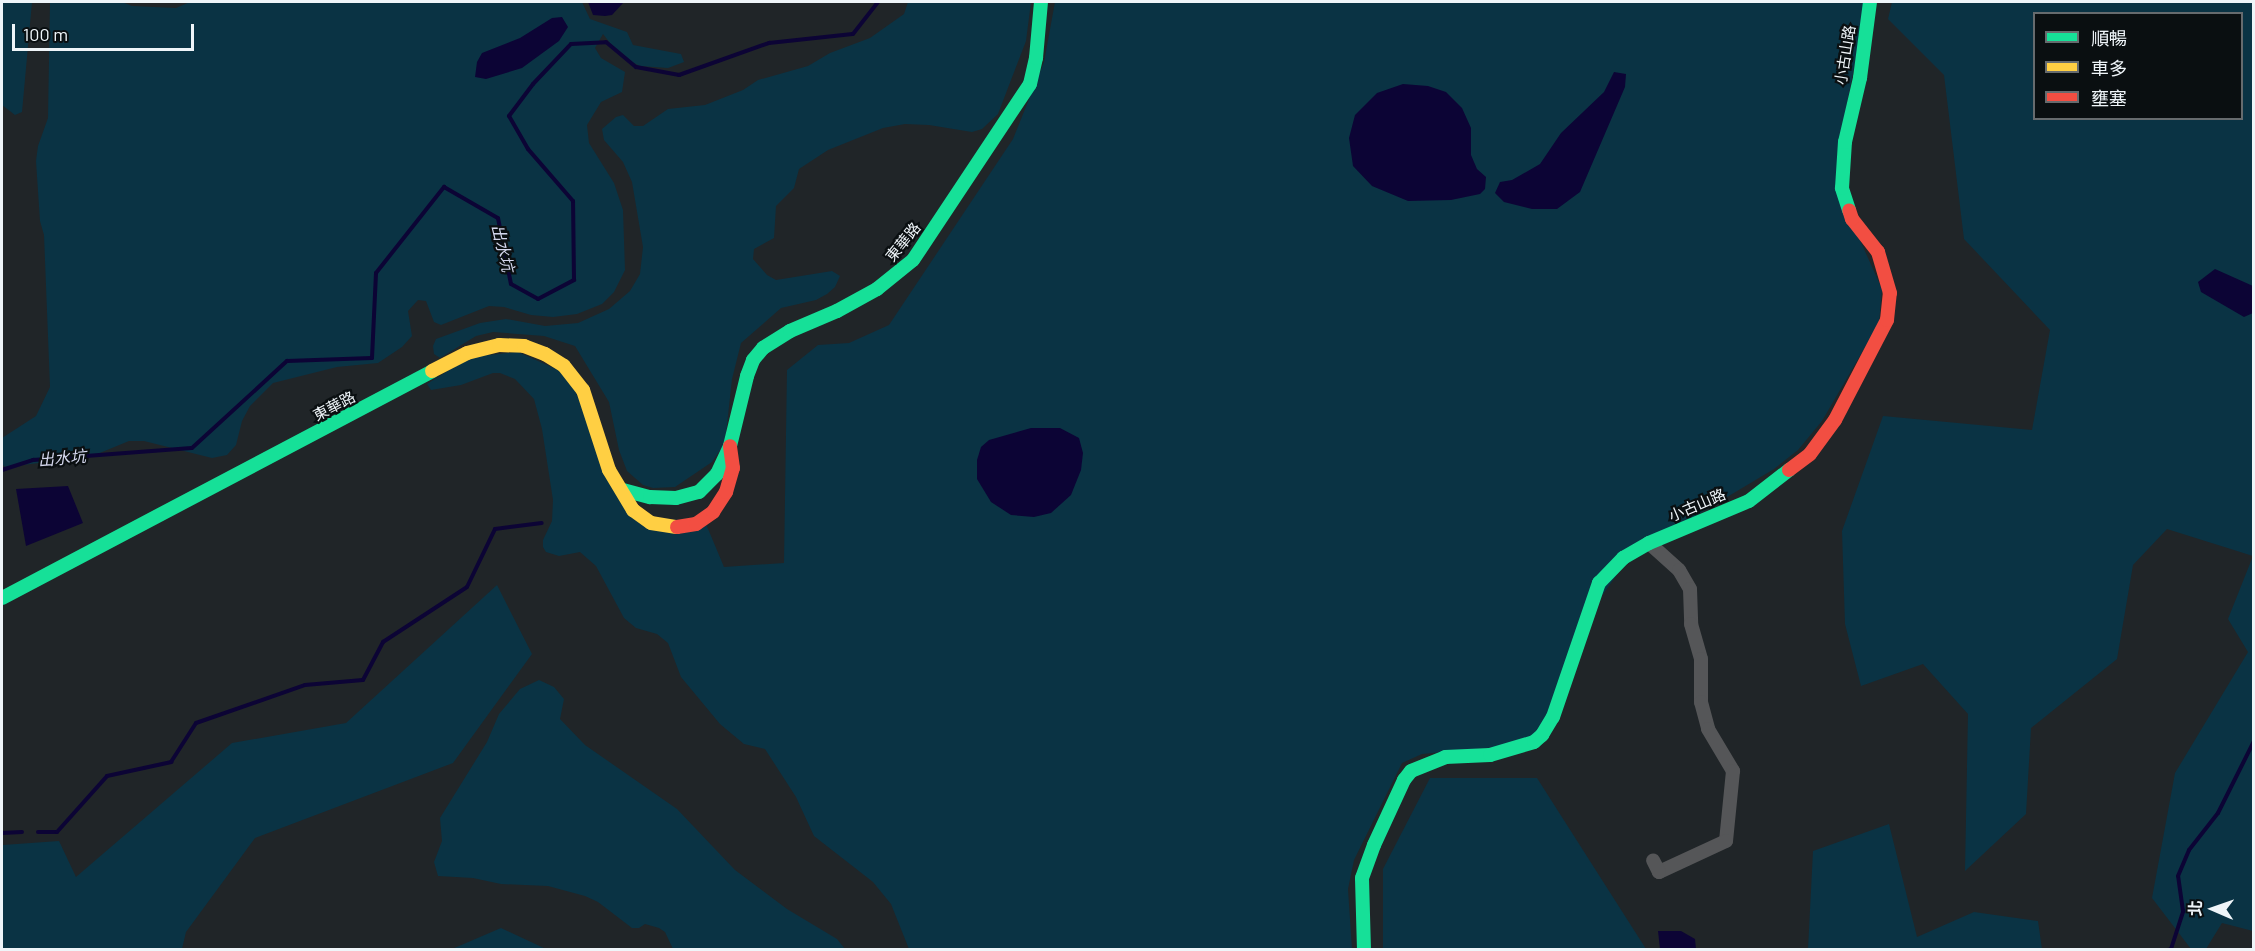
<!DOCTYPE html>
<html>
<head>
<meta charset="utf-8">
<style>
	body { margin:0 }
	#map { position:relative; width:2255px; height:951px; overflow:hidden; background:#202528; font-family:Barlow,"Noto Sans TC",sans-serif }
	div>[style] { position:absolute }
	[style*='--x'] { left:calc(var(--x)*1px); top:calc(var(--y)*1px); width:calc(var(--w)*1px); rotate:calc(var(--a)*1deg) }
	.green>* { inset:0; background:#0a3344 }
	.water>* { inset:0; background:#0c0435 }
	.stream>* { height:4px; margin:-2px; padding:0 2px; transform-origin:2px; border-radius:2px; background:#0c0435 }
	.street>* { height:14px; margin:-7px; padding:0 7px; transform-origin:7px; border-radius:7px; background:#555658 }
	.fast>* { height:14px; margin:-7px; padding:0 7px; transform-origin:7px; border-radius:7px; background:#16e098 }
	.slow>* { height:14px; margin:-7px; padding:0 7px; transform-origin:7px; border-radius:7px; background:#ffcf43 }
	.jam>* { height:14px; margin:-7px; padding:0 7px; transform-origin:7px; border-radius:7px; background:#f24e42 }
	span { translate:-50% -50%; white-space:nowrap; text-align:center; line-height:1.15; -webkit-text-stroke:4.5px #0a0f11; paint-order:stroke }
	.street-label { font-size:15px; color:#eff5f9 }
	.water-label { font-size:16px; color:#d3d6ec; font-style:italic }
	.frame { position:absolute; inset:0; border:3px solid #eff5f9; pointer-events:none }
	.legend { position:absolute; left:2033px; top:12px; width:210px; height:108px; box-sizing:border-box; background:#0a0f11; border:2px solid #666b6e; margin:0; padding:8px 10px; list-style:none; font-size:18px; color:#eff5f9 }
	.legend li { display:flex; align-items:center; gap:12px; height:30px }
	.legend b { width:30px; border:2px solid #666b6e }
	.north { position:absolute; left:2183px; top:879px; width:60px; height:60px; -webkit-text-stroke:4px #0a0f11; paint-order:stroke; rotate:272deg; font-size:16px; font-weight:700; line-height:24px; text-align:center; color:#eff5f9 }
	.north::after { content:''; display:block; margin:auto; width:21px; height:27px; background:#eff5f9; clip-path:polygon(50% 0,100% 100%,50% 72%,0 100%) }
	.scale { position:absolute; left:12px; top:24px; width:182px; height:27px; box-sizing:border-box; border:3px solid #eff5f9; border-top:0; padding-left:8px; font-size:18px; line-height:21px; white-space:nowrap; color:#eff5f9; -webkit-text-stroke:4px #0a0f11; paint-order:stroke }
</style>
</head>
<body>
<div id="map">
	<div class="green">
		<div style="clip-path:polygon(2px 2px,32px 2px,22px 112px,15px 115px,2px 105px)"></div>
		<div style="clip-path:polygon(50px 2px,122px 2px,132px 6px,176px 8px,190px 2px,582px 2px,590px 19px,627px 32px,633px 45px,681px 54px,684px 62px,668px 68px,640px 66px,621px 57px,603px 34px,595px 48px,601px 58px,625px 72px,622px 92px,601px 102px,587px 125px,589px 143px,614px 183px,623px 210px,625px 270px,614px 292px,602px 304px,577px 314px,553px 317px,531px 315px,504px 307px,489px 306px,441px 325px,434px 322px,426px 301px,418px 300px,408px 311px,412px 336px,402px 347px,378px 363px,337px 367px,273px 383px,250px 406px,242px 421px,236px 445px,227px 455px,212px 458px,144px 441px,129px 441px,90px 457px,5px 467px,2px 464px,2px 438px,36px 416px,50px 387px,44px 235px,40px 221px,36px 161px,38px 146px,48px 118px)"></div>
		<div style="clip-path:polygon(908px 2px,1031px 2px,1026px 41px,998px 114px,982px 129px,972px 132px,929px 125px,905px 124px,883px 128px,828px 150px,799px 169px,794px 188px,776px 206px,774px 238px,754px 249px,753px 259px,767px 275px,776px 280px,832px 271px,840px 276px,835px 287px,827px 294px,816px 300px,781px 308px,741px 343px,732px 379px,725px 443px,712px 462px,675px 487px,653px 488px,643px 485px,627px 471px,619px 450px,609px 402px,575px 346px,544px 336px,493px 332px,476px 336px,440px 358px,434px 354px,433px 346px,436px 339px,480px 323px,506px 319px,545px 326px,578px 323px,609px 309px,630px 291px,640px 274px,643px 247px,632px 182px,623px 162px,604px 140px,602px 129px,616px 117px,623px 115px,634px 126px,643px 126px,668px 109px,705px 105px,743px 90px,758px 80px,808px 66px,830px 53px,870px 38px,904px 14px)"></div>
		<div style="clip-path:polygon(1055px 2px,1867px 2px,1837px 155px,1859px 238px,1882px 289px,1879px 323px,1822px 421px,1798px 450px,1774px 469px,1697px 515px,1626px 562px,1601px 597px,1559px 701px,1529px 740px,1508px 746px,1422px 754px,1402px 763px,1354px 860px,1348px 889px,1352px 949px,909px 949px,891px 904px,873px 882px,814px 836px,796px 797px,765px 749px,744px 744px,720px 724px,681px 677px,668px 643px,657px 634px,636px 628px,624px 618px,596px 566px,580px 552px,559px 556px,546px 552px,543px 547px,543px 540px,552px 521px,553px 500px,542px 429px,534px 399px,515px 379px,500px 373px,493px 373px,461px 385px,431px 390px,427px 384px,470px 357px,518px 352px,558px 370px,569px 378px,633px 516px,706px 524px,724px 567px,784px 563px,787px 370px,818px 345px,849px 343px,889px 325px,1013px 139px,1044px 62px)"></div>
		<div style="clip-path:polygon(evenodd,1892px 2px,2253px 2px,2253px 931px,2222px 923px,2206px 949px,2191px 949px,2152px 898px,2175px 773px,2248px 652px,2228px 619px,2253px 556px,2167px 529px,2133px 565px,2117px 659px,2031px 728px,2026px 814px,1965px 871px,1968px 714px,1923px 664px,1861px 686px,1845px 624px,1842px 531px,1883px 416px,2032px 430px,2050px 330px,1964px 239px,1944px 75px,1888px 19px,1892px 2px,2034px 14px,2242px 14px,2242px 118px,2034px 118px,2034px 14px)"></div>
		<div style="clip-path:polygon(497px 585px,532px 654px,453px 763px,255px 838px,186px 932px,182px 949px,2px 949px,3px 845px,59px 841px,76px 877px,232px 743px,346px 723px)"></div>
		<div style="clip-path:polygon(539px 680px,554px 687px,564px 699px,560px 719px,585px 745px,677px 809px,735px 870px,787px 909px,837px 939px,845px 949px,673px 949px,665px 932px,659px 928px,645px 924px,639px 928px,632px 928px,598px 902px,585px 896px,548px 886px,501px 884px,473px 878px,438px 876px,434px 862px,442px 841px,440px 818px,487px 742px,499px 714px,520px 689px)"></div>
		<div style="clip-path:polygon(1430px 778px,1537px 778px,1646px 949px,1383px 949px,1383px 869px)"></div>
		<div style="clip-path:polygon(1889px 824px,1917px 937px,1974px 912px,2038px 921px,2042px 949px,1808px 949px,1813px 851px)"></div>
		<div style="clip-path:polygon(501px 928px,546px 949px,452px 949px)"></div>
	</div>
	<div class="water">
		<div style="clip-path:polygon(588px 2px,624px 2px,612px 15px,605px 16px,593px 15px)"></div>
		<div style="clip-path:polygon(562px 17px,568px 27px,559px 41px,522px 68px,486px 79px,475px 77px,477px 62px,482px 53px,520px 38px,552px 18px)"></div>
		<div style="clip-path:polygon(1614px 72px,1626px 74px,1625px 87px,1580px 192px,1557px 209px,1532px 209px,1504px 202px,1495px 193px,1500px 182px,1512px 180px,1540px 164px,1561px 133px,1604px 92px)"></div>
		<div style="clip-path:polygon(1403px 84px,1428px 86px,1446px 92px,1462px 108px,1471px 128px,1471px 155px,1477px 169px,1486px 177px,1485px 189px,1480px 194px,1451px 200px,1408px 201px,1372px 186px,1353px 166px,1349px 138px,1355px 115px,1377px 93px)"></div>
		<div style="clip-path:polygon(2215px 269px,2253px 286px,2253px 313px,2244px 317px,2201px 292px,2198px 282px)"></div>
		<div style="clip-path:polygon(1031px 428px,1060px 428px,1079px 438px,1083px 453px,1081px 470px,1071px 495px,1051px 513px,1034px 517px,1011px 515px,991px 502px,977px 479px,977px 460px,981px 447px,989px 440px)"></div>
		<div style="clip-path:polygon(68px 486px,83px 523px,26px 546px,16px 489px)"></div>
		<div style="clip-path:polygon(1658px 931px,1681px 931px,1695px 939px,1696px 949px,1660px 949px)"></div>
	</div>
	<div class="stream">
		<div style="--x:2;--y:470;--w:33;--a:-18"></div>
		<div style="--x:33;--y:460;--w:159;--a:-4.3"></div>
		<div style="--x:192;--y:448;--w:129;--a:-42.5"></div>
		<div style="--x:287;--y:361;--w:85;--a:-2"></div>
		<div style="--x:372;--y:358;--w:85;--a:-87.3"></div>
		<div style="--x:376;--y:273;--w:110;--a:-51.7"></div>
		<div style="--x:444;--y:187;--w:62;--a:29.9"></div>
		<div style="--x:498;--y:218;--w:67;--a:78.9"></div>
		<div style="--x:511;--y:284;--w:31;--a:29"></div>
		<div style="--x:538;--y:299;--w:41;--a:-27.8"></div>
		<div style="--x:574;--y:280;--w:79;--a:-90.7"></div>
		<div style="--x:573;--y:201;--w:69;--a:-130.9"></div>
		<div style="--x:528;--y:149;--w:38;--a:-120"></div>
		<div style="--x:509;--y:116;--w:40;--a:-53"></div>
		<div style="--x:533;--y:84;--w:55;--a:-46.5"></div>
		<div style="--x:571;--y:44;--w:35;--a:-3"></div>
		<div style="--x:606;--y:42;--w:39;--a:40"></div>
		<div style="--x:636;--y:67;--w:44;--a:10.5"></div>
		<div style="--x:679;--y:75;--w:96;--a:-19.6"></div>
		<div style="--x:769;--y:43;--w:84;--a:-6.1"></div>
		<div style="--x:853;--y:34;--w:41;--a:-52"></div>
		<div style="--x:38;--y:832;--w:19;--a:0"></div>
		<div style="--x:57;--y:832;--w:75;--a:-48.2"></div>
		<div style="--x:107;--y:776;--w:66;--a:-12.3"></div>
		<div style="--x:171;--y:762;--w:46;--a:-57.3"></div>
		<div style="--x:196;--y:723;--w:115;--a:-19.2"></div>
		<div style="--x:305;--y:685;--w:58;--a:-4.9"></div>
		<div style="--x:363;--y:680;--w:43;--a:-62.2"></div>
		<div style="--x:383;--y:642;--w:100;--a:-33.2"></div>
		<div style="--x:467;--y:587;--w:64;--a:-64.2"></div>
		<div style="--x:495;--y:529;--w:47;--a:-7.3"></div>
		<div style="--x:2;--y:833;--w:20;--a:-3"></div>
		<div style="--x:2168;--y:950;--w:3;--a:-18"></div>
		<div style="--x:2171;--y:949;--w:40;--a:-72"></div>
		<div style="--x:2183;--y:911;--w:35;--a:-98"></div>
		<div style="--x:2178;--y:876;--w:28;--a:-67"></div>
		<div style="--x:2189;--y:850;--w:47;--a:-51.9"></div>
		<div style="--x:2218;--y:813;--w:80;--a:-63.4"></div>
	</div>
	<div class="street">
		<div style="--x:1649;--y:543;--w:40;--a:42"></div>
		<div style="--x:1679;--y:570;--w:22;--a:60"></div>
		<div style="--x:1690;--y:589;--w:35;--a:88"></div>
		<div style="--x:1691;--y:624;--w:36;--a:74"></div>
		<div style="--x:1701;--y:659;--w:43;--a:90"></div>
		<div style="--x:1701;--y:702;--w:28;--a:75"></div>
		<div style="--x:1708;--y:729;--w:49;--a:59.2"></div>
		<div style="--x:1733;--y:771;--w:70;--a:95.7"></div>
		<div style="--x:1726;--y:841;--w:74;--a:155.2"></div>
		<div style="--x:1659;--y:872;--w:13;--a:-117"></div>
	</div>
	<div class="fast">
		<div style="--x:1849;--y:210;--w:23;--a:-108"></div>
		<div style="--x:1842;--y:188;--w:46;--a:-86.3"></div>
		<div style="--x:1845;--y:142;--w:66;--a:-76.8"></div>
		<div style="--x:1860;--y:78;--w:77;--a:-82.5"></div>
		<div style="--x:623;--y:490;--w:28;--a:15"></div>
		<div style="--x:650;--y:497;--w:26;--a:2"></div>
		<div style="--x:676;--y:498;--w:24;--a:-15"></div>
		<div style="--x:699;--y:492;--w:25;--a:-45"></div>
		<div style="--x:717;--y:474;--w:31;--a:-65"></div>
		<div style="--x:730;--y:446;--w:72;--a:-76.3"></div>
		<div style="--x:747;--y:376;--w:17;--a:-69"></div>
		<div style="--x:753;--y:360;--w:16;--a:-50"></div>
		<div style="--x:763;--y:348;--w:32;--a:-32"></div>
		<div style="--x:790;--y:331;--w:51;--a:-23.1"></div>
		<div style="--x:837;--y:311;--w:46;--a:-28.8"></div>
		<div style="--x:877;--y:289;--w:46;--a:-38.9"></div>
		<div style="--x:913;--y:260;--w:211;--a:-56.4"></div>
		<div style="--x:1030;--y:84;--w:27;--a:-77"></div>
		<div style="--x:1036;--y:58;--w:56;--a:-84.9"></div>
		<div style="--x:2;--y:598;--w:486;--a:-27.8"></div>
		<div style="--x:1364;--y:950;--w:72;--a:-91.6"></div>
		<div style="--x:1362;--y:878;--w:35;--a:-70"></div>
		<div style="--x:1374;--y:845;--w:72;--a:-65.2"></div>
		<div style="--x:1404;--y:780;--w:11;--a:-52"></div>
		<div style="--x:1411;--y:771;--w:37;--a:-22"></div>
		<div style="--x:1445;--y:757;--w:45;--a:-2.5"></div>
		<div style="--x:1490;--y:755;--w:46;--a:-16.5"></div>
		<div style="--x:1534;--y:742;--w:11;--a:-41"></div>
		<div style="--x:1542;--y:735;--w:21;--a:-59"></div>
		<div style="--x:1553;--y:717;--w:142;--a:-71.1"></div>
		<div style="--x:1599;--y:583;--w:35;--a:-46"></div>
		<div style="--x:1623;--y:558;--w:30;--a:-30"></div>
		<div style="--x:1649;--y:543;--w:108;--a:-22.8"></div>
		<div style="--x:1749;--y:501;--w:51;--a:-37.8"></div>
	</div>
	<div class="slow">
		<div style="--x:432;--y:371;--w:39;--a:-27"></div>
		<div style="--x:467;--y:353;--w:33;--a:-14"></div>
		<div style="--x:499;--y:345;--w:25;--a:2"></div>
		<div style="--x:524;--y:346;--w:22;--a:21"></div>
		<div style="--x:545;--y:354;--w:22;--a:32"></div>
		<div style="--x:564;--y:366;--w:31;--a:52"></div>
		<div style="--x:583;--y:390;--w:84;--a:72"></div>
		<div style="--x:609;--y:470;--w:47;--a:59"></div>
		<div style="--x:633;--y:510;--w:22;--a:36"></div>
		<div style="--x:651;--y:523;--w:26;--a:9"></div>
	</div>
	<div class="jam">
		<div style="--x:1789;--y:470;--w:26;--a:-37"></div>
		<div style="--x:1810;--y:454;--w:42;--a:-53.7"></div>
		<div style="--x:1835;--y:420;--w:113;--a:-62.5"></div>
		<div style="--x:1887;--y:320;--w:27;--a:-84"></div>
		<div style="--x:1890;--y:293;--w:43;--a:-106.3"></div>
		<div style="--x:1878;--y:252;--w:42;--a:-128.2"></div>
		<div style="--x:1852;--y:219;--w:9;--a:-108"></div>
		<div style="--x:677;--y:527;--w:19;--a:-9"></div>
		<div style="--x:696;--y:524;--w:21;--a:-35"></div>
		<div style="--x:713;--y:512;--w:24;--a:-57"></div>
		<div style="--x:726;--y:492;--w:25;--a:-74"></div>
		<div style="--x:733;--y:468;--w:22;--a:-98"></div>
	</div>
	<div class="street-label">
		<span style="left:1845px;top:55px;rotate:-81deg">小古山路</span>
		<span style="left:903px;top:242px;rotate:-51deg">東華路</span>
		<span style="left:334px;top:406px;rotate:-28deg">東華路</span>
		<span style="left:1697px;top:505px;rotate:-23deg">小古山路</span>
	</div>
	<div class="water-label">
		<span style="left:503px;top:248px;rotate:76deg">出水坑</span>
		<span style="left:62px;top:458px;rotate:-5deg">出水坑</span>
	</div>
	<div class="frame"></div>
	<ul class="legend">
	<li><b style="height:8px;background:#16e098"></b>順暢</li>
	<li><b style="height:8px;background:#ffcf43"></b>車多</li>
	<li><b style="height:8px;background:#f24e42"></b>壅塞</li>
	</ul>
	<div class="north">北</div>
	<div class="scale">100 m</div>
</div>
</body>
</html>
